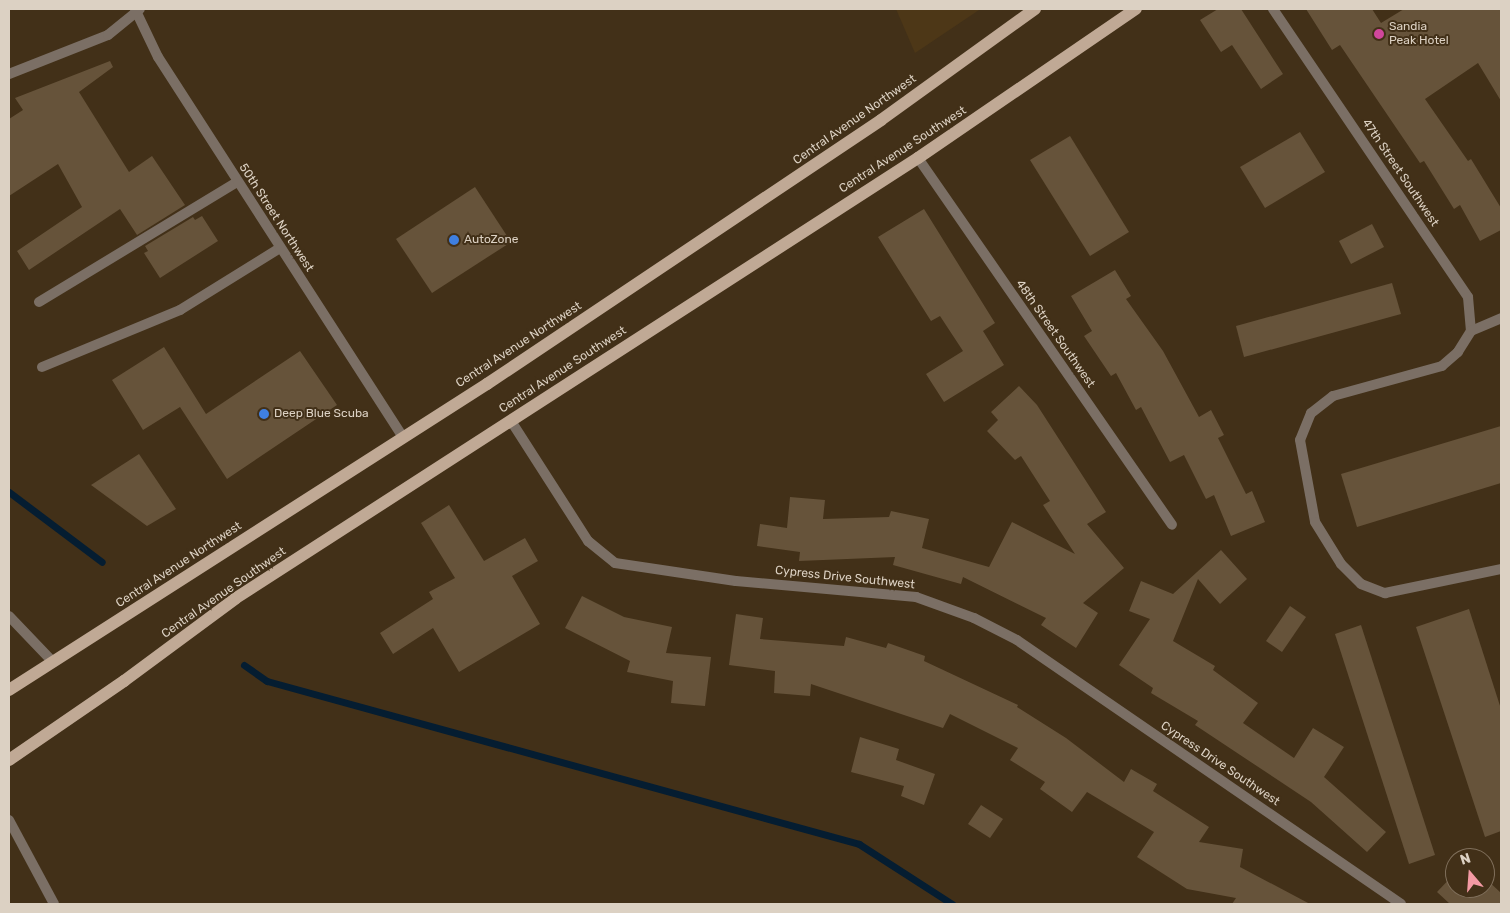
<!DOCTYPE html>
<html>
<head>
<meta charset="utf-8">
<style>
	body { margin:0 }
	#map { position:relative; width:1510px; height:913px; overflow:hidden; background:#423018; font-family:Rubik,sans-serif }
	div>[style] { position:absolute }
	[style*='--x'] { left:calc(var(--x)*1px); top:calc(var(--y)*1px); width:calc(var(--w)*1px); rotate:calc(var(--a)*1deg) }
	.built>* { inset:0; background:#4d3717 }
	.stream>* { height:7px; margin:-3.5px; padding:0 3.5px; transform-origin:3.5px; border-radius:3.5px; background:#051d31 }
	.building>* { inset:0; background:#66533a }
	.lane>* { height:10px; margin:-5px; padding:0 5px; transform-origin:5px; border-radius:5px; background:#7b6f65 }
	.street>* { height:10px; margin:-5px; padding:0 5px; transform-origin:5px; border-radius:5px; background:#7b6f65 }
	.primary>* { height:12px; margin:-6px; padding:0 6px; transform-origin:6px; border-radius:6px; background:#c0a995 }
	.dots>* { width:14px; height:14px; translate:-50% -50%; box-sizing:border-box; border:2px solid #423018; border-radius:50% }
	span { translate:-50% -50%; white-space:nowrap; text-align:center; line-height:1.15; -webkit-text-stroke:4px #423018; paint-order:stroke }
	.poi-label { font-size:12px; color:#dcd1c3 }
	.left { translate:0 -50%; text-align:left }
	.street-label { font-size:12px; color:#dcd1c3 }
	.frame { position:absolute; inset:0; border:10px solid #dcd1c3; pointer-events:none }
	.north { position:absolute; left:1445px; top:848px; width:50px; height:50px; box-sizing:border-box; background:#423018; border:1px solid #80705c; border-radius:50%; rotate:342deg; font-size:14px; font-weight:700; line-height:20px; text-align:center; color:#dcd1c3 }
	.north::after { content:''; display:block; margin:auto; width:18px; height:22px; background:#f49aa4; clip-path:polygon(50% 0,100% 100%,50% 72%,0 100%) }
</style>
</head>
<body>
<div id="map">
	<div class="built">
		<div style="clip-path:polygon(896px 9px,978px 9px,979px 10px,915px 53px)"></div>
	</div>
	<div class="stream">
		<div style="--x:9;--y:492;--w:116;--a:37"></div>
		<div style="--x:244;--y:665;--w:28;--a:35"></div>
		<div style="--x:267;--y:681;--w:614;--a:15.39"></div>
		<div style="--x:859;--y:844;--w:111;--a:32.8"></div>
	</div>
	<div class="building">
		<div style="clip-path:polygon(1218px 9px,1241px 9px,1283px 74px,1261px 89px,1232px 45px,1221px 52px,1200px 20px)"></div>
		<div style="clip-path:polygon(1306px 9px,1372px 9px,1381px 23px,1404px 9px,1501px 9px,1501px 101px,1478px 63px,1425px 99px,1468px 161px,1471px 159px,1501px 208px,1501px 230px,1480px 241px,1460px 205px,1454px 209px,1424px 161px,1420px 163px,1340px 45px,1332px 50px)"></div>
		<div style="clip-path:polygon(110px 61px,113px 67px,79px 92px,129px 172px,152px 156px,185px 205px,137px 235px,120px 209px,29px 270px,17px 251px,82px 207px,58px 164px,9px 196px,9px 119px,23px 110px,15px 98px)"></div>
		<div style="clip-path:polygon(1300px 132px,1325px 172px,1265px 208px,1240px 167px)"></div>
		<div style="clip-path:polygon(1070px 136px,1129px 232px,1090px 256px,1030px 160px)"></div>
		<div style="clip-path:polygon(475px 187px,511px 242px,432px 293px,396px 239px)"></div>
		<div style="clip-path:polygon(924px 209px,995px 323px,983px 331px,1004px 365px,944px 402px,926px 374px,963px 351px,940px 316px,931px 321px,878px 237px)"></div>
		<div style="clip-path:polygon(202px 216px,218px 241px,160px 278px,144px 253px,148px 251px,145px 246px,193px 217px,195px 220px)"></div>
		<div style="clip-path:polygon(1372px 224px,1384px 247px,1351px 264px,1339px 241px)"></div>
		<div style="clip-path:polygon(1115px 270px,1131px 296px,1126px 299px,1163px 351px,1199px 417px,1211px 410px,1224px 435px,1218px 438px,1246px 494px,1252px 491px,1265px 522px,1231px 536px,1214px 495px,1206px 499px,1184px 455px,1170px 462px,1141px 407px,1136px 410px,1116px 373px,1111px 376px,1084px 336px,1092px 331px,1071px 296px)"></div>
		<div style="clip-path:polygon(1392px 283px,1401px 314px,1244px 357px,1236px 326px)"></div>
		<div style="clip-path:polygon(164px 347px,206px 414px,300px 351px,337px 405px,227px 479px,180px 407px,143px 430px,112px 380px)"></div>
		<div style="clip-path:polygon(1019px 386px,1037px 405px,1106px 512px,1087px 524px,1124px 568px,1083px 603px,1098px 613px,1076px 648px,1041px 625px,1046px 618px,963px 577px,961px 584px,893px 565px,895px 557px,799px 561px,800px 552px,757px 546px,760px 524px,787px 528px,790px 497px,825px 500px,823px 519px,889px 517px,891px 511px,929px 519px,922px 548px,989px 567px,1012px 522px,1075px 554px,1043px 505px,1050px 501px,1021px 456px,1015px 460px,987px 431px,998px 420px,991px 412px)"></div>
		<div style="clip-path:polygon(1501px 426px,1501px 483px,1357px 527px,1341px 474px)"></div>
		<div style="clip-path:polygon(139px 454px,176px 509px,147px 526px,91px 485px)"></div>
		<div style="clip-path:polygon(449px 505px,484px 561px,525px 538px,538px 561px,512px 576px,540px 624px,459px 672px,433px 628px,393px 654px,380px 633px,433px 599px,429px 592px,455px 578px,421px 523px)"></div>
		<div style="clip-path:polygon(1221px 550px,1247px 579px,1220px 604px,1198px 579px,1173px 641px,1215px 666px,1213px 670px,1258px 703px,1243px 723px,1294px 758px,1313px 728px,1344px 747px,1324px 777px,1386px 832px,1367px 852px,1311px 802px,1195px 725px,1198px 721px,1151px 693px,1153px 688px,1119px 665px,1150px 619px,1129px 611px,1141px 581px,1173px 594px)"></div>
		<div style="clip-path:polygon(582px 596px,624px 617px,672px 627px,666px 653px,711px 657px,705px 706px,671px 703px,673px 681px,627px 672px,630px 661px,565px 628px)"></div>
		<div style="clip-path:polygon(1290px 606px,1306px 617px,1282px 652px,1266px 641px)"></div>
		<div style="clip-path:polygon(1469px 609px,1501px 709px,1501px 831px,1485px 837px,1416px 627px)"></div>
		<div style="clip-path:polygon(736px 614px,763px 618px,760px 639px,844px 646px,846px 637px,886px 648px,888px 643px,925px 656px,924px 661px,1018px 705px,1017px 707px,1066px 738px,1124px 782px,1131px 769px,1157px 784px,1153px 791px,1209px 827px,1199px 842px,1243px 849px,1240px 867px,1310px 904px,1232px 904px,1236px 898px,1187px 889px,1137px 857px,1154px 832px,1087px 792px,1072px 812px,1040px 789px,1045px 782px,1010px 760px,1018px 748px,950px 714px,943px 728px,811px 684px,810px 696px,774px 693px,775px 671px,729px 665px)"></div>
		<div style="clip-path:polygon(1361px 625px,1435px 855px,1409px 864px,1335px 634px)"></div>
		<div style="clip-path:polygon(860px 737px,899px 749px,896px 760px,935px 774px,924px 805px,901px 796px,904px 786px,851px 772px)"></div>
		<div style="clip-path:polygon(981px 805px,1003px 819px,990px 838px,968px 824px)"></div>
		<div style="clip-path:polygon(1455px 873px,1455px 888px,1485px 888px,1485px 878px,1501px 893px,1501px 904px,1450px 904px,1437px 892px)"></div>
	</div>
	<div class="lane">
		<div style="--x:39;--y:302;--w:232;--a:-31.2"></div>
		<div style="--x:42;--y:367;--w:149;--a:-22.4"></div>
		<div style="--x:180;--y:310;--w:118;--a:-31.8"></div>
		<div style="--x:9;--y:616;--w:64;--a:46.3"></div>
		<div style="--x:9;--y:820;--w:95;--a:61.8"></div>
	</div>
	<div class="street">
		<div style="--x:135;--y:9;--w:53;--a:64.4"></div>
		<div style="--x:158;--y:57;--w:452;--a:57.2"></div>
		<div style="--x:1273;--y:9;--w:348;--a:55.9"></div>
		<div style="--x:1468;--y:297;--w:34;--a:85"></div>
		<div style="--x:9;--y:74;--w:106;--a:-21.5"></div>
		<div style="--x:108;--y:35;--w:41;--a:-39.1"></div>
		<div style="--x:918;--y:158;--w:446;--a:55.3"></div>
		<div style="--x:1471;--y:331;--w:25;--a:122"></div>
		<div style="--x:1458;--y:352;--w:21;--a:139"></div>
		<div style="--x:1442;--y:366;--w:113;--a:164.6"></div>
		<div style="--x:1333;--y:396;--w:28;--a:142"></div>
		<div style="--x:1311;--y:413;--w:29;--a:112"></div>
		<div style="--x:1300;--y:440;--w:83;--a:79.6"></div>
		<div style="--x:1315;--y:522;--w:49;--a:58.2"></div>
		<div style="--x:1341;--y:564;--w:28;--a:45"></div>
		<div style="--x:1361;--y:584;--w:26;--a:21"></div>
		<div style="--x:1385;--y:593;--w:118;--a:-11.7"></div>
		<div style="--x:1471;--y:331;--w:33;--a:-23"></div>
		<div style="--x:511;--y:421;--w:143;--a:57.3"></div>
		<div style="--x:588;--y:541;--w:35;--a:39"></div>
		<div style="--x:615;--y:563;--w:122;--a:8.5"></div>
		<div style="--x:736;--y:581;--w:181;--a:5.1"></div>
		<div style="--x:916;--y:597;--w:62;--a:19.9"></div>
		<div style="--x:974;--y:618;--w:48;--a:27.1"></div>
		<div style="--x:1017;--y:640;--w:466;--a:34.5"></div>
	</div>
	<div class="primary">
		<div style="--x:9;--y:690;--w:568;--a:-32.63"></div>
		<div style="--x:487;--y:384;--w:474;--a:-33.8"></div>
		<div style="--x:881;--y:120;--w:190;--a:-35.8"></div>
		<div style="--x:9;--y:760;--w:140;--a:-34.5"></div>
		<div style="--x:124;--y:681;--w:139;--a:-36.5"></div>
		<div style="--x:236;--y:598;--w:812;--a:-32.83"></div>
		<div style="--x:918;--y:158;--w:264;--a:-34.4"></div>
	</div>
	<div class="dots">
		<div style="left:1379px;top:34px;background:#d1479c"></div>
		<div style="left:454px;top:240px;background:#3f7fe0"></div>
		<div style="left:264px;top:414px;background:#3f7fe0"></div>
	</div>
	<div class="poi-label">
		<span class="left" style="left:1389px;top:34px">Sandia<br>Peak Hotel</span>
		<span class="left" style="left:464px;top:240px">AutoZone</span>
		<span class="left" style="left:274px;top:414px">Deep Blue Scuba</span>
	</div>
	<div class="street-label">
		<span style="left:855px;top:120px;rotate:-35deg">Central Avenue Northwest</span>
		<span style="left:903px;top:150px;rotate:-33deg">Central Avenue Southwest</span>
		<span style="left:1400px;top:173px;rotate:56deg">47th Street Southwest</span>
		<span style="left:276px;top:218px;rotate:57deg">50th Street Northwest</span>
		<span style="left:1055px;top:334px;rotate:55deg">48th Street Southwest</span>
		<span style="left:519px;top:345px;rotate:-33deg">Central Avenue Northwest</span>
		<span style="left:563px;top:370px;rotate:-33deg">Central Avenue Southwest</span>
		<span style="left:179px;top:565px;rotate:-33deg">Central Avenue Northwest</span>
		<span style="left:845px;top:578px;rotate:6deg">Cypress Drive Southwest</span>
		<span style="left:224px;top:593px;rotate:-35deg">Central Avenue Southwest</span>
		<span style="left:1220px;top:764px;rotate:34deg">Cypress Drive Southwest</span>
	</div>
	<div class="frame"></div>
	<div class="north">N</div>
</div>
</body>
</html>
